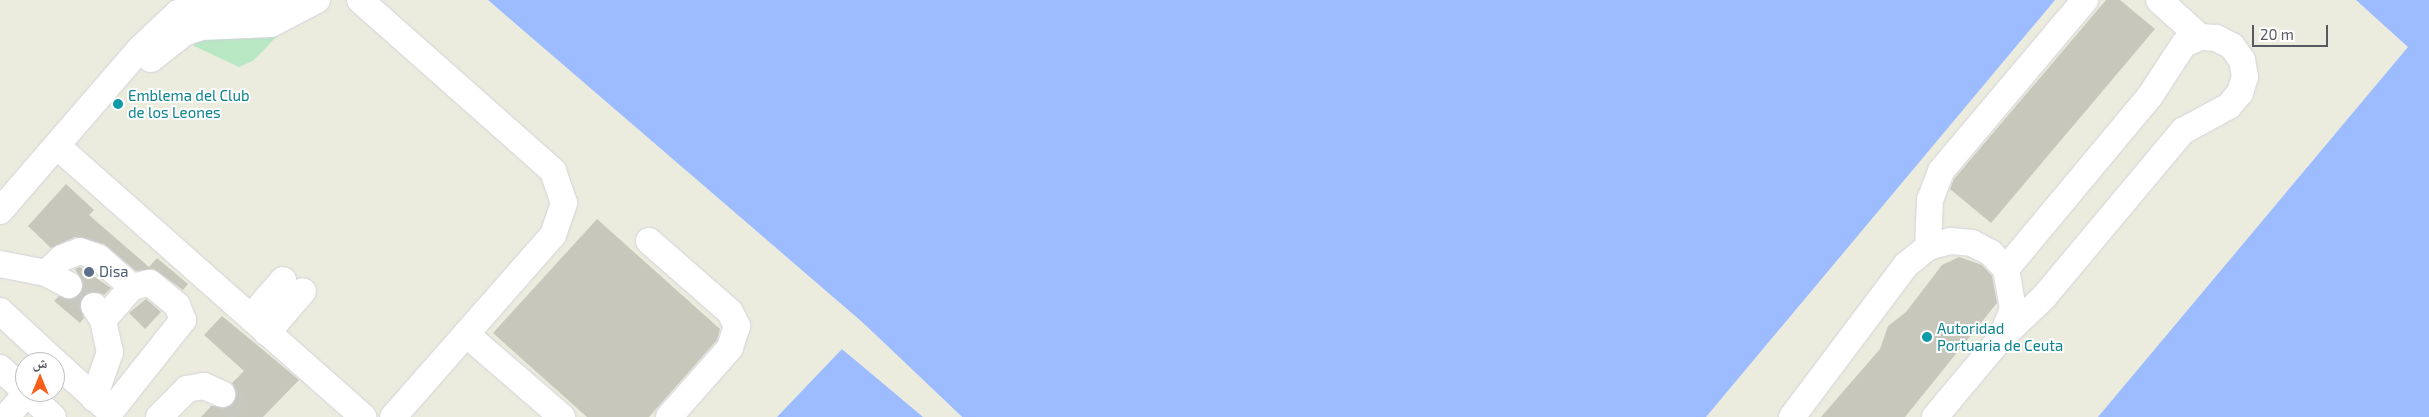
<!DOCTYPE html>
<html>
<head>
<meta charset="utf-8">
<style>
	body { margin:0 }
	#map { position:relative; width:2429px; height:417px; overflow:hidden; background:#ececde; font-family:"Exo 2","Noto Naskh Arabic",sans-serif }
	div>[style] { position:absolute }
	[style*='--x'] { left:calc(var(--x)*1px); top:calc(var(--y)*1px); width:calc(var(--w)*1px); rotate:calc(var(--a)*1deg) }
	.green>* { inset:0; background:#b8e7c3 }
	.water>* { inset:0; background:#9cbcff }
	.pier>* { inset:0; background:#ececde }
	.building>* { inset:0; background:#c7c7bc }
	.minor-tunnel>* { height:26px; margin-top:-13px; transform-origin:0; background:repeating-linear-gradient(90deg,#c7c8bf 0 26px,transparent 0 39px) }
	.roads { filter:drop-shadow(0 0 1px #d2d3da) drop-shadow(0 0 1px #d2d3da) }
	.minor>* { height:26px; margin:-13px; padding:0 13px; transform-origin:13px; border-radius:13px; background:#fff }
	.dots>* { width:14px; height:14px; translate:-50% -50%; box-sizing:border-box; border:2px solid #fff; border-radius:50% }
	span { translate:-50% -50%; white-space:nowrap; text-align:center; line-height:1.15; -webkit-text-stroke:4px #fff; paint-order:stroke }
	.culture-label { font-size:15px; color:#0d838f }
	.left { translate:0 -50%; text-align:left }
	.service-label { font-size:15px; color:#4e5e75 }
	.north { position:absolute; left:15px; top:352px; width:50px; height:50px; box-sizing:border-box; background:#fff; border:1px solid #bcbdc0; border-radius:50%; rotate:0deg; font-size:14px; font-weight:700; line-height:20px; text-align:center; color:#585a61 }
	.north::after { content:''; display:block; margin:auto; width:18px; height:22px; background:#f6601b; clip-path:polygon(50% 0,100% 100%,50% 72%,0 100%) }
	.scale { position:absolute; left:2252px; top:25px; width:76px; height:22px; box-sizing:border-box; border:2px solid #585a61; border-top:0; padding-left:6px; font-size:15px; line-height:18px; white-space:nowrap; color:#585a61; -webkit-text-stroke:4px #fff; paint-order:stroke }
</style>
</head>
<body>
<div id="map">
	<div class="green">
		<div style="clip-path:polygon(281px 32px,253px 61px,239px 67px,194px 46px,192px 40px)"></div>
	</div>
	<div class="water">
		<div style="clip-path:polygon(488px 0,2055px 0,1706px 417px,962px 417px,861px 321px)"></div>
		<div style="clip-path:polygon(2356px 0,2429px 0,2429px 417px,2098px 417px,2408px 47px)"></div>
		<div style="clip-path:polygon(842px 349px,923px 417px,777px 417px)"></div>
	</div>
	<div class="pier">
		<div style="clip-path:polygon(861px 321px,962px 417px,959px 417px)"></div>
		<div style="clip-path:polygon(843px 347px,925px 415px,926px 417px,842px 349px)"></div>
	</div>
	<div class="building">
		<div style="clip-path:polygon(2106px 0,2120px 0,2155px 29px,1991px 223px,1950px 189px,1954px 179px)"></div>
		<div style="clip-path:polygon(66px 184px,94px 210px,89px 215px,149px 267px,157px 258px,188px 284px,183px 290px,154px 269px,136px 271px,104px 244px,75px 237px,51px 248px,28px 226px)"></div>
		<div style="clip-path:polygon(597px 219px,720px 329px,717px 340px,649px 417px,587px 417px,493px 333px)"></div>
		<div style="clip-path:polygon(1959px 257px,1982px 265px,1992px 276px,1997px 303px,1905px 417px,1821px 417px,1880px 349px,1888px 326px,1906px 312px,1942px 265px)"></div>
		<div style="clip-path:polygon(80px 267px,111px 288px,104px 295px,93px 291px,81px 299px,84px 318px,80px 323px,54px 301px,59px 296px,77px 298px,82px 292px,84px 284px,75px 269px)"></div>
		<div style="clip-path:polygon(146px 299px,161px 312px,145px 329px,129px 313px)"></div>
		<div style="clip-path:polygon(222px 316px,299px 380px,263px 417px,201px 417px,211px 406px,231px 406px,237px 393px,232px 383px,244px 371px,204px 335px)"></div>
	</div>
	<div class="minor-tunnel">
		<div style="--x:69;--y:285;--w:33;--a:40"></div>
		<div style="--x:222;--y:394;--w:34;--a:43"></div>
	</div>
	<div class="roads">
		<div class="minor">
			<div style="--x:360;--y:0;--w:258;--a:41.5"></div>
			<div style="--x:553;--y:171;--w:34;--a:71"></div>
			<div style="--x:564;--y:203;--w:34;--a:109"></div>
			<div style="--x:553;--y:235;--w:242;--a:131.3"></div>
			<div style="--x:2159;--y:0;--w:55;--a:42.1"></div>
			<div style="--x:144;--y:53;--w:9;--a:41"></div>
			<div style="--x:151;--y:59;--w:42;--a:-38.2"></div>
			<div style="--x:184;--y:33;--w:18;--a:-19"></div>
			<div style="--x:201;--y:27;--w:70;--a:-2.5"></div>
			<div style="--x:271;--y:24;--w:52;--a:-27.6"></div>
			<div style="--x:57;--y:146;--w:409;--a:41.5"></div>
			<div style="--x:0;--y:211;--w:214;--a:-49.2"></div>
			<div style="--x:140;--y:49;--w:52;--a:-43.5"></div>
			<div style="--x:178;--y:13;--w:31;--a:-19"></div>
			<div style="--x:207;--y:3;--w:50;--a:3.4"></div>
			<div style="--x:257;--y:6;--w:28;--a:-13"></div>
			<div style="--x:649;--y:241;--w:108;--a:41.2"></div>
			<div style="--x:730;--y:312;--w:16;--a:63"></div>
			<div style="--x:737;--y:326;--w:23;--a:108"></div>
			<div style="--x:730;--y:348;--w:92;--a:131.5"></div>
			<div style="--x:1928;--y:247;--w:47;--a:-87.6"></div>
			<div style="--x:1930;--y:200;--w:31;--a:-69"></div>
			<div style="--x:1941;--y:171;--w:224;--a:-49.9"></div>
			<div style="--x:0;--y:264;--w:47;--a:11.1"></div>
			<div style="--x:46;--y:273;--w:26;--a:28"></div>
			<div style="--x:46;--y:273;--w:22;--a:-43"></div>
			<div style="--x:62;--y:258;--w:19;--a:-21"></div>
			<div style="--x:80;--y:251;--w:20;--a:20"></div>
			<div style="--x:99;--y:258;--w:44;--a:41.3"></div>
			<div style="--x:94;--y:306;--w:17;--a:57"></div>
			<div style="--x:103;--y:320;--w:33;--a:78"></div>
			<div style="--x:110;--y:352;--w:49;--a:109.2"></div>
			<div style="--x:0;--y:311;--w:75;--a:42.8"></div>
			<div style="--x:251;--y:317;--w:49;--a:-49.1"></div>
			<div style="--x:103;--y:320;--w:44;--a:-48.7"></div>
			<div style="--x:132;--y:287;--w:18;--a:-13"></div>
			<div style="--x:150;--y:283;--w:35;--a:39"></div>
			<div style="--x:177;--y:305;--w:16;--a:68"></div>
			<div style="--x:183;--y:320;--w:117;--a:128.4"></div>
			<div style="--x:267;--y:333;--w:55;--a:-49.4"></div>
			<div style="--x:466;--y:334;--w:127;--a:40.8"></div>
			<div style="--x:2001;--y:338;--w:59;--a:-43.6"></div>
			<div style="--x:2044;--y:297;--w:217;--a:-50.1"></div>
			<div style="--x:2183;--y:131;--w:52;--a:-28.5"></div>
			<div style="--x:2229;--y:106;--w:17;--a:-50"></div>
			<div style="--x:2240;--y:93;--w:17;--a:-73"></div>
			<div style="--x:2245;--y:77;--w:17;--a:-100"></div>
			<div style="--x:2242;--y:60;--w:17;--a:-126"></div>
			<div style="--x:2232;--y:46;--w:18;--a:-153"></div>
			<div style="--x:2216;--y:38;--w:16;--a:-176"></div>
			<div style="--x:2200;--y:37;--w:17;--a:156"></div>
			<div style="--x:2184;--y:44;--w:62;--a:123.2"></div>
			<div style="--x:2150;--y:96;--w:225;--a:129.8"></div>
			<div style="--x:55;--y:362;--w:69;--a:42"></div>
			<div style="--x:0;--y:368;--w:72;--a:42.8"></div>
			<div style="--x:6;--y:417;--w:32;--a:-49"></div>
			<div style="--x:159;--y:417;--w:40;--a:-45"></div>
			<div style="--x:187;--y:389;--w:17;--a:-10"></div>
			<div style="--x:204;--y:386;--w:20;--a:24"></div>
			<div style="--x:1792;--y:417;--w:190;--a:-53.1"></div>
			<div style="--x:1906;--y:265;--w:28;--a:-39"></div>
			<div style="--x:1928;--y:247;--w:23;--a:-15"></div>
			<div style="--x:1950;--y:241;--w:22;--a:5"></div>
			<div style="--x:1972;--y:243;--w:21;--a:28"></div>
			<div style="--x:1991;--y:253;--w:22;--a:47"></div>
			<div style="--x:2006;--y:269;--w:41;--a:80.1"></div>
			<div style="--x:2013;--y:309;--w:31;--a:112"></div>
			<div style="--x:2001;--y:338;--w:103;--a:129.9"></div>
		</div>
	</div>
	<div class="dots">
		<div style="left:118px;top:104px;background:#0f9aa8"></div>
		<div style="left:89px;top:272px;background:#5c6f8a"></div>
		<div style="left:1927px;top:337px;background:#0f9aa8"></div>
	</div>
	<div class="culture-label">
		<span class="left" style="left:128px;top:104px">Emblema del Club<br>de los Leones</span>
		<span class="left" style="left:1937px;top:337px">Autoridad<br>Portuaria de Ceuta</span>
	</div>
	<div class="service-label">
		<span class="left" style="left:99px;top:272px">Disa</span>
	</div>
	<div class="north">ش</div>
	<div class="scale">20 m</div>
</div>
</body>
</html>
